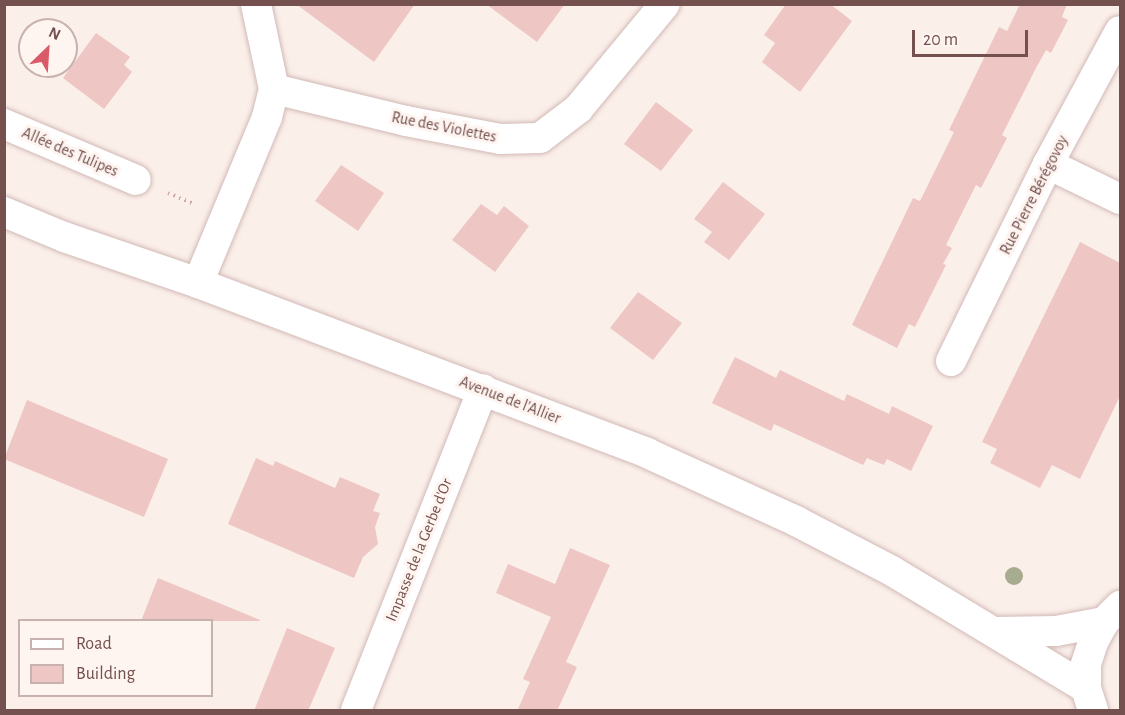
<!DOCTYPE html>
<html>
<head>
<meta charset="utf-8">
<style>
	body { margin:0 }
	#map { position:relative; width:1125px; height:715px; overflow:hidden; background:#fbefea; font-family:"Alegreya Sans",sans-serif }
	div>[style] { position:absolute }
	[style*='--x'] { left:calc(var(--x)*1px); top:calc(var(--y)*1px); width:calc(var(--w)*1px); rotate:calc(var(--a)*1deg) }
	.building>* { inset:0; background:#eec6c4 }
	.path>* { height:4px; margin-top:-2px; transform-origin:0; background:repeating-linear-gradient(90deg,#d3a9a7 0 1.5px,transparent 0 6px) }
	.roads { filter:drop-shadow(0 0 2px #d1b9b6) drop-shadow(0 0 2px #d1b9b6) }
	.street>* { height:30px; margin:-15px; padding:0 15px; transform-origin:15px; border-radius:15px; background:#fff }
	.trees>* { width:18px; height:18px; margin:-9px; border-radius:50%; background:#a7ab8f }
	span { translate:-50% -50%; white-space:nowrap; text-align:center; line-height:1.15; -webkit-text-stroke:6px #fef4f0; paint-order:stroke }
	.street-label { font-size:16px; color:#74504f }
	.frame { position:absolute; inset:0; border:6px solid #74504f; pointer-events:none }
	.legend { position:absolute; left:18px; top:619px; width:195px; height:78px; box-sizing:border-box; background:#fef4f0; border:2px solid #c7b2b0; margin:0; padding:8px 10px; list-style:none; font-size:18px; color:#74504f }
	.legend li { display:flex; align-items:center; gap:12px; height:30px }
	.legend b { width:30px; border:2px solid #c7b2b0 }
	.north { position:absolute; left:18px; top:18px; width:60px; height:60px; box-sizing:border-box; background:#fef4f0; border:2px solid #c7b2b0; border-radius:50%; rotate:25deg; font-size:16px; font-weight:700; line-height:24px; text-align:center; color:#74504f }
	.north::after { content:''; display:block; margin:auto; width:21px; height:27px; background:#d95b69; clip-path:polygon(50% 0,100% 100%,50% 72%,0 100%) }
	.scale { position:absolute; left:912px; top:30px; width:116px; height:27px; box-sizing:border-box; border:3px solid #74504f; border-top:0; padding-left:8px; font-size:18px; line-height:21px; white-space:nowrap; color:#74504f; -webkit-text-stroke:4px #fef4f0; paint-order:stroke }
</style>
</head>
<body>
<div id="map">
	<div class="building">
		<div style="clip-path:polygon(296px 4px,415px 4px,374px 62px)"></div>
		<div style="clip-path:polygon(486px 4px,565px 4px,537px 42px)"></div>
		<div style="clip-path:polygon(786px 4px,830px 4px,852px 21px,800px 92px,762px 62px,775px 43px,764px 35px)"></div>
		<div style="clip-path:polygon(1020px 4px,1067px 4px,1062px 17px,1068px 20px,1051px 53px,1046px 50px,1036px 68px,1002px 135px,1007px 138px,981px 188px,976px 185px,946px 245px,952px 248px,943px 264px,946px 265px,915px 327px,909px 324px,897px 348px,852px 325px,913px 198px,920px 201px,954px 132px,949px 130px,999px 27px,1007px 31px)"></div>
		<div style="clip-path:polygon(96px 33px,130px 57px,124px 65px,132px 72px,104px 109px,63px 78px)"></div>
		<div style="clip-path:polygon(656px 102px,693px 130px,661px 171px,624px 144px)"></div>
		<div style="clip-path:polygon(341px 165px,384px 193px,358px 231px,315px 201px)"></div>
		<div style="clip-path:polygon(723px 182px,765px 214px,729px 260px,704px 242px,712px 232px,694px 219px)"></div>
		<div style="clip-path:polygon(481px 204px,497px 215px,504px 206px,529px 226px,495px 272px,452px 240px)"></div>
		<div style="clip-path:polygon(1080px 242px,1120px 263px,1120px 396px,1080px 479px,1052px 465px,1040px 488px,990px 463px,997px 449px,982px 442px)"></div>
		<div style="clip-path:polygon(638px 292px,682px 323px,653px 360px,610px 328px)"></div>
		<div style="clip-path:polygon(735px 357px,776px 378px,780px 370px,844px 401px,847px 394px,889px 414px,892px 406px,933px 426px,911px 471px,887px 459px,884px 465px,867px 458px,863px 465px,774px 424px,771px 431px,712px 403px)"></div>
		<div style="clip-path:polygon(27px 400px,168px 459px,144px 517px,4px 459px)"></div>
		<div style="clip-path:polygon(256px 458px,273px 466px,275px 461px,335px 488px,340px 477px,380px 494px,373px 511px,380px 513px,375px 527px,378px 544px,363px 557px,354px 578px,228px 524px)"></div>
		<div style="clip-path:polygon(570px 548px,610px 565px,566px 662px,577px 667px,557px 711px,517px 711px,530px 682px,523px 679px,551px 617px,496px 593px,508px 564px,555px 584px)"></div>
		<div style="clip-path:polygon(158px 578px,260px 620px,260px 621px,141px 621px)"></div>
		<div style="clip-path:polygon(287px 628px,335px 648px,308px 711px,254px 711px)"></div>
	</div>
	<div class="path">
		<div style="--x:168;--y:193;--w:28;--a:23"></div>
	</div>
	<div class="roads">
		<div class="street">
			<div style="--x:274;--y:89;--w:136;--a:13.6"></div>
			<div style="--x:406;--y:121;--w:96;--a:10.8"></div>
			<div style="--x:500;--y:139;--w:40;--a:-1.4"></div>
			<div style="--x:540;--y:138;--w:48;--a:-37.3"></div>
			<div style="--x:578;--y:109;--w:136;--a:-50.4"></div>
			<div style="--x:4;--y:124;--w:143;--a:23"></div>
			<div style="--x:1048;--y:164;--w:80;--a:25.9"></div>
			<div style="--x:4;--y:212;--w:65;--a:22.6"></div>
			<div style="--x:64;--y:237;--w:142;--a:18.9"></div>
			<div style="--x:198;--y:283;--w:480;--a:20.7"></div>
			<div style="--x:647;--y:453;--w:164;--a:24.5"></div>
			<div style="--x:796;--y:521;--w:108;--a:27.5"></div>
			<div style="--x:892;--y:571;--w:227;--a:31.1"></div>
			<div style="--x:198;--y:283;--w:180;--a:-67.4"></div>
			<div style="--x:267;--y:117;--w:29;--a:-76"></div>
			<div style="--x:274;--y:89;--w:87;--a:-102"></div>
			<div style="--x:951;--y:361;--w:220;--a:-63.8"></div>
			<div style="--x:1048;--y:164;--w:151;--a:-61.6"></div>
			<div style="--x:996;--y:632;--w:60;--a:-1"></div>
			<div style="--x:1056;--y:631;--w:49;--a:-10.6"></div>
			<div style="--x:356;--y:710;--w:345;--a:-68.4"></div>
			<div style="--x:1093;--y:710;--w:23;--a:-108"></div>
			<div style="--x:1086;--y:688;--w:24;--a:-90"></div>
			<div style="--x:1086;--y:664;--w:23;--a:-72"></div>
			<div style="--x:1093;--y:642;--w:23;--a:-61"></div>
			<div style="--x:1104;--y:622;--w:23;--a:-45"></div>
		</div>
	</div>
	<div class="trees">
		<div style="left:1014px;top:576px"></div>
	</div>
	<div class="street-label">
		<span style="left:444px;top:127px;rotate:11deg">Rue des Violettes</span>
		<span style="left:70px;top:152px;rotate:23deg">Allée des Tulipes</span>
		<span style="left:1034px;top:195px;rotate:-63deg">Rue Pierre Bérégovoy</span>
		<span style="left:510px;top:400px;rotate:21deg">Avenue de l'Allier</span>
		<span style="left:419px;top:550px;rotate:-68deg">Impasse de la Gerbe d'Or</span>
	</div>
	<div class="frame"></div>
	<ul class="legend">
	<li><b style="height:8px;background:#fff"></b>Road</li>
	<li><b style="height:16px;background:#eec6c4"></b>Building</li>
	</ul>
	<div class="north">N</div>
	<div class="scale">20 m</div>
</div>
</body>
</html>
